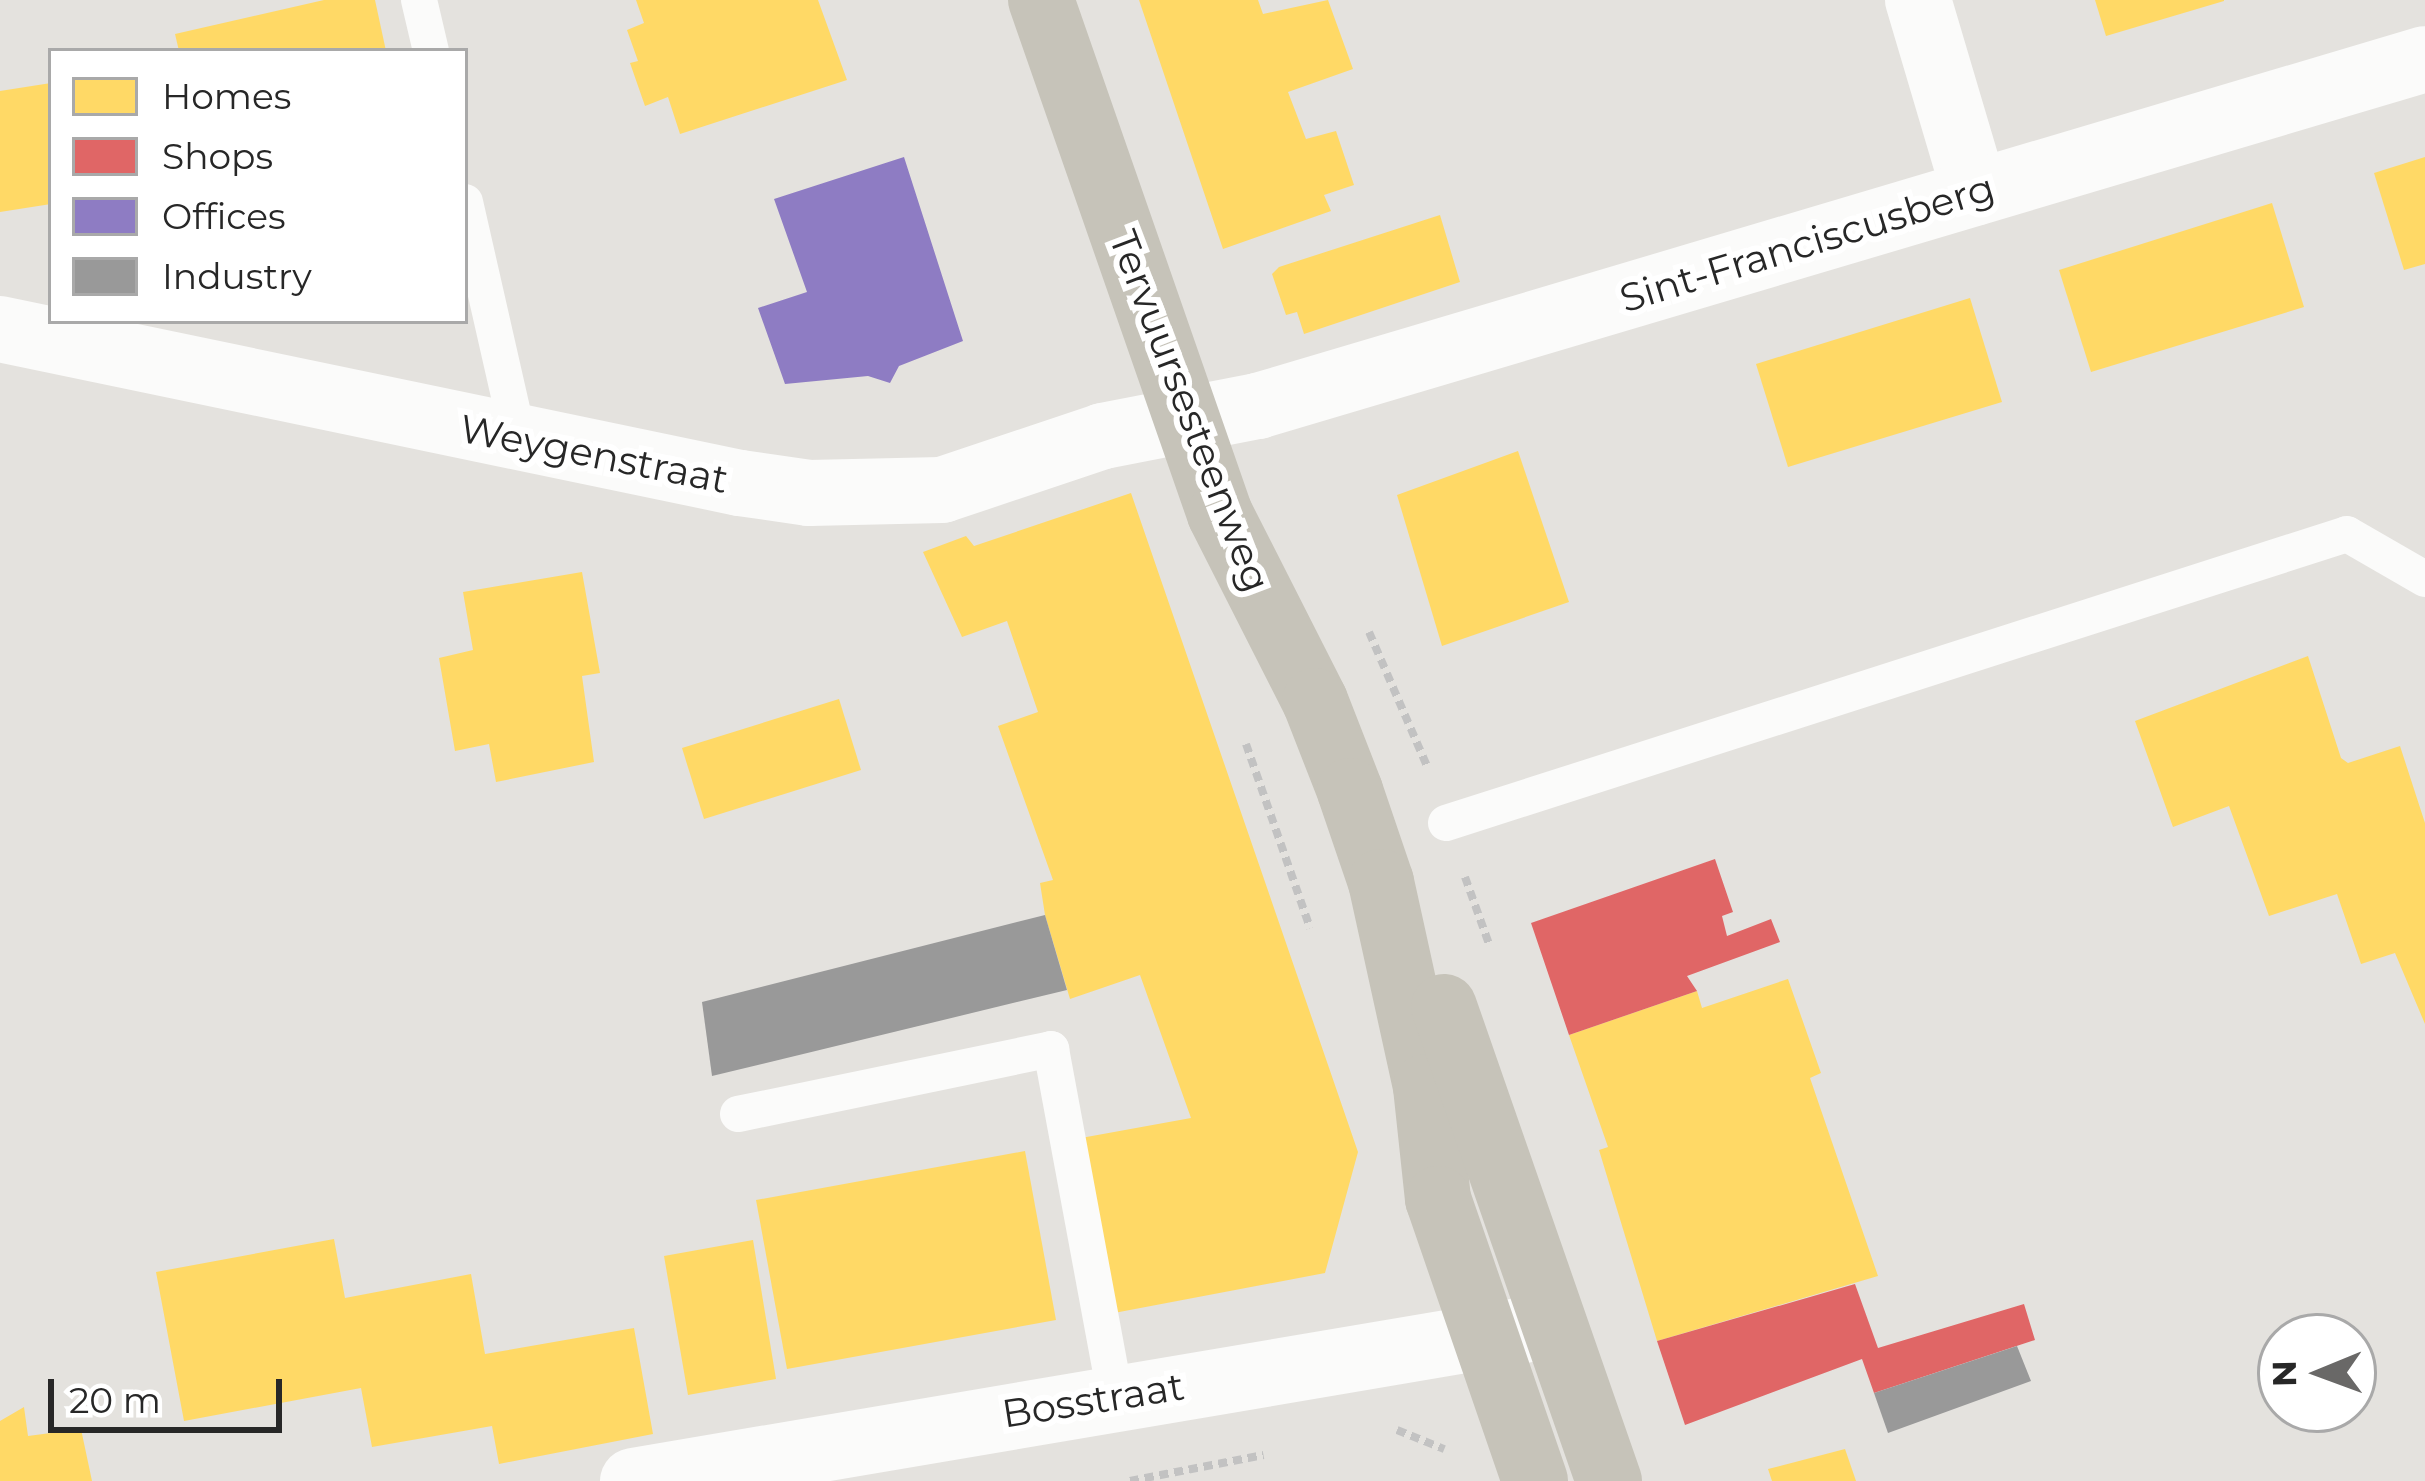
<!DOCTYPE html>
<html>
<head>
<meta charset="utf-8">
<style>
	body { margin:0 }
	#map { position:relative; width:2425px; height:1481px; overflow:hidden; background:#e4e2de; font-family:Montserrat,sans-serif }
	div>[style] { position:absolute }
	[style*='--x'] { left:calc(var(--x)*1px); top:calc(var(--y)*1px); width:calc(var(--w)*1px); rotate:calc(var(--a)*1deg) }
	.homes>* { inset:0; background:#ffd966 }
	.shops>* { inset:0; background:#e06666 }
	.offices>* { inset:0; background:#8e7cc3 }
	.industry>* { inset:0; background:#999 }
	.path>* { height:8px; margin-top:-4px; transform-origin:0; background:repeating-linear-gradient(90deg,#c2c2c2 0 9px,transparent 0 15px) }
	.lane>* { height:36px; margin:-18px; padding:0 18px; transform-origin:18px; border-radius:18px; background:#fbfbfa }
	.street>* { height:66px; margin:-33px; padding:0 33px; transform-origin:33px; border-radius:33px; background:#fbfbfa }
	.secondary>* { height:66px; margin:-33px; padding:0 33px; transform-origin:33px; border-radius:33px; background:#fbfbfa }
	.primary>* { height:66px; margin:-33px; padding:0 33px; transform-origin:33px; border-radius:33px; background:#c6c3b9 }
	span { translate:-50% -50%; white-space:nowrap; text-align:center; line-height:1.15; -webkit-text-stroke:12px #fff; paint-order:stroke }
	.street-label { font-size:39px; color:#272727 }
	.legend { position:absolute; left:48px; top:48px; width:420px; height:276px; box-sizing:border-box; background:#fff; border:3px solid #a9a9a9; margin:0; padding:15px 21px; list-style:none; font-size:36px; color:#272727 }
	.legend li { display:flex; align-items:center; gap:24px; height:60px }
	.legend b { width:60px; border:3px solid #a9a9a9 }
	.north { position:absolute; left:2257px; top:1313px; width:120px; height:120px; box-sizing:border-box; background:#fff; border:3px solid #a9a9a9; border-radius:50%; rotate:269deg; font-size:33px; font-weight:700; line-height:48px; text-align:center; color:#272727 }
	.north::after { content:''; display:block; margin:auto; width:42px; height:54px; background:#696867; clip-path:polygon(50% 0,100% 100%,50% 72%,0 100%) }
	.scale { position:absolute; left:48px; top:1379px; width:234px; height:54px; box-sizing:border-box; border:6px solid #272727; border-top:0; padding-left:15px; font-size:36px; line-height:42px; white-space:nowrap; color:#272727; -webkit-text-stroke:9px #fff; paint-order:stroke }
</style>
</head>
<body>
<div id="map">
	<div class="homes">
		<div style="clip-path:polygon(324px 0,375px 0,386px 51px,179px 51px,175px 34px)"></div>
		<div style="clip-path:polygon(636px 0,818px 0,847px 80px,680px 134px,668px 97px,645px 106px,630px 63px,638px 61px,627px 30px,644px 23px)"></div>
		<div style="clip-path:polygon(1139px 0,1258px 0,1263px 14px,1328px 0,1353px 69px,1288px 92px,1306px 139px,1336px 131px,1354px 185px,1324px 195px,1331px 211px,1223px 249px)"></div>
		<div style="clip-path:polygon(2095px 0,2224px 0,2224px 1px,2106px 36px)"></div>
		<div style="clip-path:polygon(51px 83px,51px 204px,0 212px,0 91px)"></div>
		<div style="clip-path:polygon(2425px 157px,2425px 264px,2404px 270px,2374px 173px)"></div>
		<div style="clip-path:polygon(2272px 203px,2304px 307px,2091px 372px,2059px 270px)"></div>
		<div style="clip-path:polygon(1440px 215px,1460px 282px,1304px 334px,1297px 312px,1286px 315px,1272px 274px,1279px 267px)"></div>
		<div style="clip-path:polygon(1970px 298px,2002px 402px,1788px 467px,1756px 364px)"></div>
		<div style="clip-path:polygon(1518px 451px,1569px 602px,1442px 646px,1397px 495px)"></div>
		<div style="clip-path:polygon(1131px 493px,1358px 1152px,1325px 1273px,1114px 1313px,1081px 1138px,1191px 1118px,1140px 975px,1070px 999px,1045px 915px,1040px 883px,1053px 880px,998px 726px,1038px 712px,1007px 621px,962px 637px,923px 552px,966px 536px,974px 546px)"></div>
		<div style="clip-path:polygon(582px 572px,600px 673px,582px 676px,594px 762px,496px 782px,489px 744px,455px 751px,439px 658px,473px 650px,463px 592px)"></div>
		<div style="clip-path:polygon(2308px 656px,2341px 758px,2348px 763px,2400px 746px,2425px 823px,2425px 1024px,2395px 953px,2361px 964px,2337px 894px,2269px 916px,2229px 806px,2173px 827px,2135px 721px)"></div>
		<div style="clip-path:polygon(839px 699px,861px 770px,704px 819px,682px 748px)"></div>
		<div style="clip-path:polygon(1788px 979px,1821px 1073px,1810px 1078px,1878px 1276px,1657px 1341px,1599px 1150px,1608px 1147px,1569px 1035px,1697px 991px,1702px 1008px)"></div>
		<div style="clip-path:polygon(1025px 1151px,1056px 1320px,787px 1369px,756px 1200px)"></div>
		<div style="clip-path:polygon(334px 1239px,345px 1298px,471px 1274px,485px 1354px,634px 1328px,653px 1434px,499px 1464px,492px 1426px,372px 1447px,361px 1388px,184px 1421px,156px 1272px)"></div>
		<div style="clip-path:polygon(753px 1240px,776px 1379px,688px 1395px,664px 1256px)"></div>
		<div style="clip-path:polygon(24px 1407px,28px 1436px,81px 1429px,92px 1481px,0 1481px,0 1421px)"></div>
		<div style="clip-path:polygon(1845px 1449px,1856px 1481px,1772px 1481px,1768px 1469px)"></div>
	</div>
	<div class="shops">
		<div style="clip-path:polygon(1715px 859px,1733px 912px,1722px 916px,1727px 936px,1771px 919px,1780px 942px,1687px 976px,1697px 991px,1569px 1035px,1531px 923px)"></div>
		<div style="clip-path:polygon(1855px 1284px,1878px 1348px,2024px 1304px,2035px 1340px,1874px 1393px,1862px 1359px,1685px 1425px,1657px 1341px)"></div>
	</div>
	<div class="offices">
		<div style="clip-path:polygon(904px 157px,963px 341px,899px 366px,890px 383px,868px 376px,785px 384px,758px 308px,807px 292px,774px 199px)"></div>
	</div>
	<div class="industry">
		<div style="clip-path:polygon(1045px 915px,1067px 990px,712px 1076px,702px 1002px)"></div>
		<div style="clip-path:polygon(2017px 1346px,2031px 1381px,1888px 1433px,1874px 1393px)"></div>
	</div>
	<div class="path">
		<div style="--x:1369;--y:632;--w:146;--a:66.6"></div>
		<div style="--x:1246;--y:744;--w:195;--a:70.8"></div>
		<div style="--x:1465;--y:877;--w:74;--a:70.3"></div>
		<div style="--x:1397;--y:1430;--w:51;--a:22"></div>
		<div style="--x:1130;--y:1481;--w:136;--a:-11"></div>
	</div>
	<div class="lane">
		<div style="--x:419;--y:0;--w:52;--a:76.8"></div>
		<div style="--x:465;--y:202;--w:244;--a:77.2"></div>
		<div style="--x:1446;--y:823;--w:946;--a:-17.78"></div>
		<div style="--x:2347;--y:534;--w:90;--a:30"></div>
		<div style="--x:738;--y:1114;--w:320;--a:-11.7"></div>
		<div style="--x:1051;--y:1049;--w:353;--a:79.5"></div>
	</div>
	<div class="street">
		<div style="--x:1918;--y:0;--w:201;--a:73.5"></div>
		<div style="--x:0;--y:329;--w:756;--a:11.76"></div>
		<div style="--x:740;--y:483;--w:70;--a:8.2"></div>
		<div style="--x:809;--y:493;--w:133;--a:-1.3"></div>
		<div style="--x:942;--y:490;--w:170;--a:-18.5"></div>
		<div style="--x:1103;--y:436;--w:158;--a:-11"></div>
		<div style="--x:1258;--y:406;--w:1217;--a:-16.56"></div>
	</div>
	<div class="secondary">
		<div style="--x:633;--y:1481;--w:933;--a:-9.62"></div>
	</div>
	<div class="primary">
		<div style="--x:1041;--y:0;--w:544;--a:70.8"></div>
		<div style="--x:1220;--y:514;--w:210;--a:63.1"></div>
		<div style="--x:1315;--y:701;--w:97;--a:68.7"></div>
		<div style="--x:1350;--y:791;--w:96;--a:71.2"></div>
		<div style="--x:1381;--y:882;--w:210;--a:77.6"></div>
		<div style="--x:1426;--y:1087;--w:113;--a:83.9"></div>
		<div style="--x:1438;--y:1199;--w:298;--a:71"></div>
		<div style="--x:1444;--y:1007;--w:502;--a:70.81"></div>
	</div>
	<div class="street-label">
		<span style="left:1807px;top:243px;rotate:-17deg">Sint-Franciscusberg</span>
		<span style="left:1190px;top:411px;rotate:69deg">Tervuursesteenweg</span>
		<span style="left:594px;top:454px;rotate:11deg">Weygenstraat</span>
		<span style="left:1093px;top:1400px;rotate:-9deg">Bosstraat</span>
	</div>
	<ul class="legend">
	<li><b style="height:33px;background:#ffd966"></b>Homes</li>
	<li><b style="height:33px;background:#e06666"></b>Shops</li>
	<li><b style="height:33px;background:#8e7cc3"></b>Offices</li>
	<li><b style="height:33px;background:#999"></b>Industry</li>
	</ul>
	<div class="north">N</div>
	<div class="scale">20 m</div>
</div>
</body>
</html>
